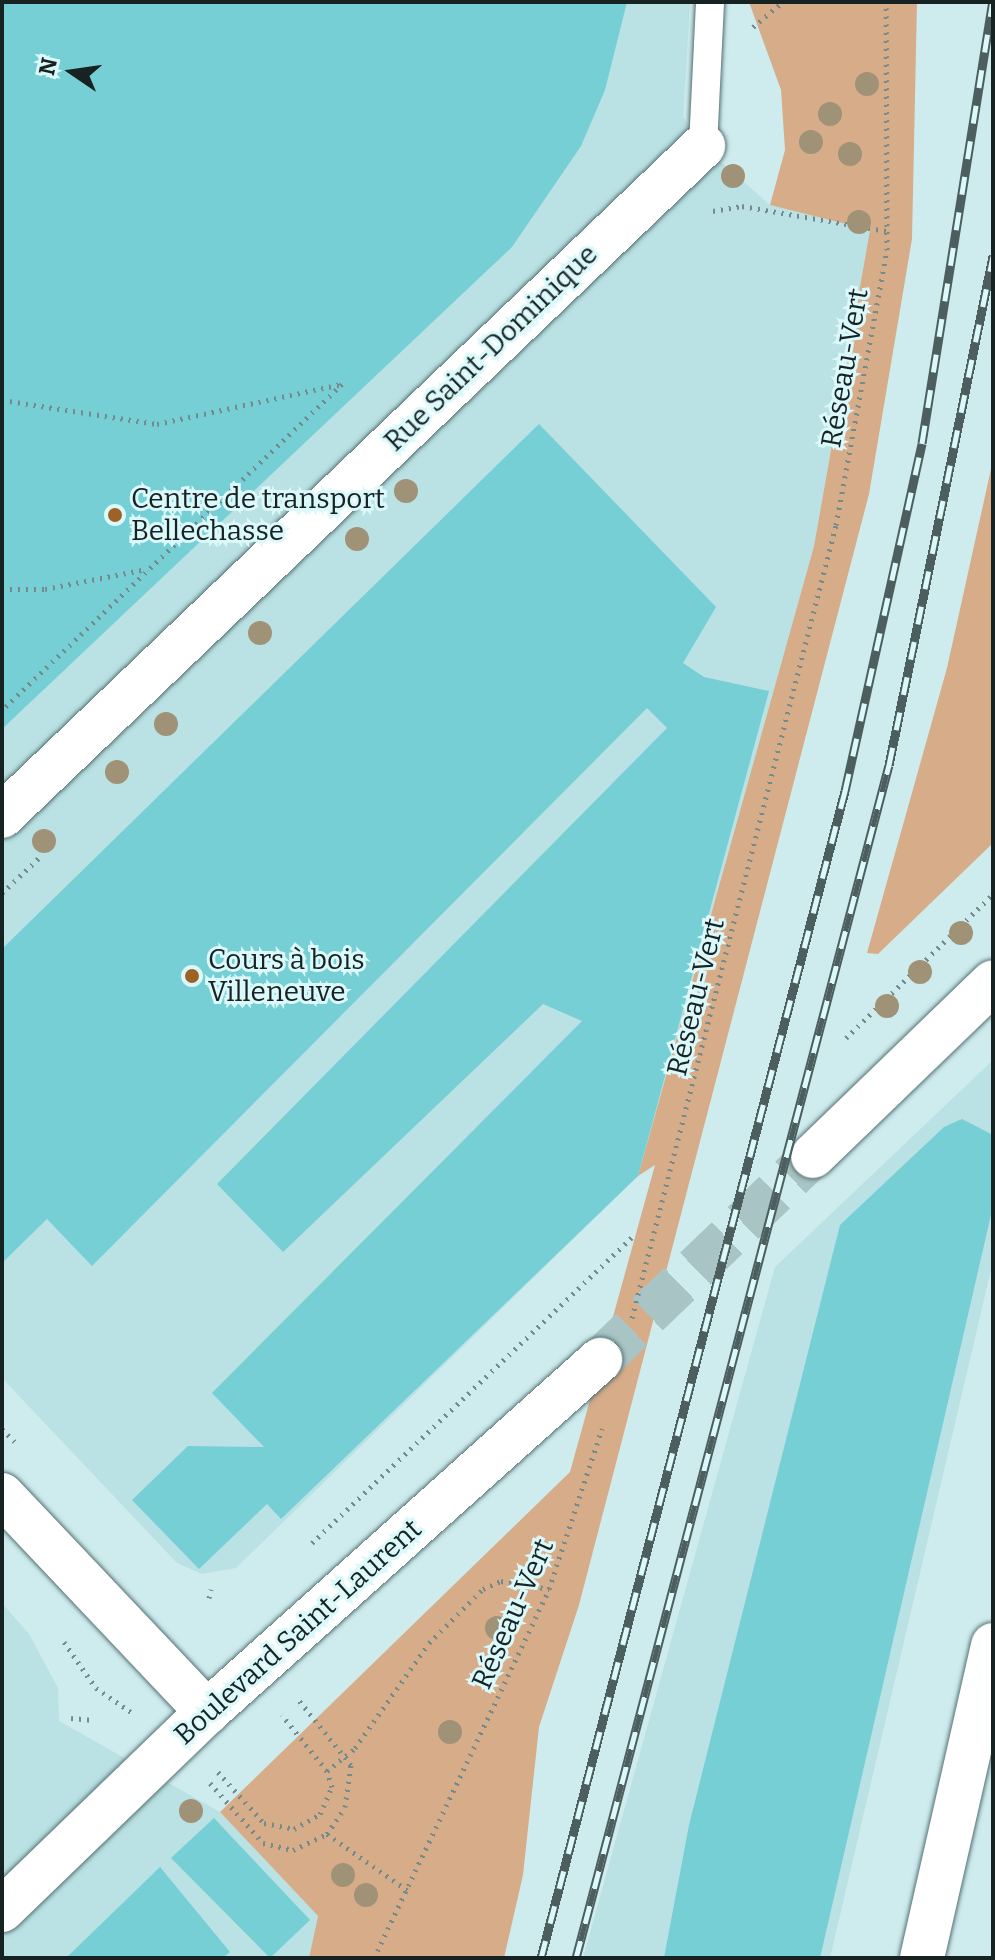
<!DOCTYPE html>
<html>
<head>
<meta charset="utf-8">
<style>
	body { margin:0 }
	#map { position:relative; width:995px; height:1960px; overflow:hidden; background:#ceecee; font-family:Bitter,serif }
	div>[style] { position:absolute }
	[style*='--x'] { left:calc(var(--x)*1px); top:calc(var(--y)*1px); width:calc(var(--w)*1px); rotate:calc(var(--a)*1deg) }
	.built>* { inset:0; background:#bae1e3 }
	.green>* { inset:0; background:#d7ac89 }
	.building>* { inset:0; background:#75cfd4 }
	.secondary-tunnel>* { height:44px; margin-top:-22px; transform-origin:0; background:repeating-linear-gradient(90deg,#a9c4c5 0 44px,transparent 0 66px) }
	.path>* { height:5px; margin-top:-2.5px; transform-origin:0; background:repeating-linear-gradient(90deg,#758a8b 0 2px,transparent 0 8px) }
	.roads { filter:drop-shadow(0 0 2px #557072) drop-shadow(0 0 2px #557072) }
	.lane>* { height:28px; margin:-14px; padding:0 14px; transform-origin:14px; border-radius:14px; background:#fff }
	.street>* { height:44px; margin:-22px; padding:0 22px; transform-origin:22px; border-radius:22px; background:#fff }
	.secondary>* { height:44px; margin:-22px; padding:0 22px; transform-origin:22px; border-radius:22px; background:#fff }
	.rail>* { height:9px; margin-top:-4.5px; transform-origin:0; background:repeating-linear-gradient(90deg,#dbf9fb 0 18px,#4d5e5f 0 36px); box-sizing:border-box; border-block:2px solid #4d5e5f }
	.trees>* { width:24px; height:24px; margin:-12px; border-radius:50%; background:#a09277 }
	.dots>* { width:22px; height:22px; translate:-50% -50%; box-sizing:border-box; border:4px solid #dbf9fb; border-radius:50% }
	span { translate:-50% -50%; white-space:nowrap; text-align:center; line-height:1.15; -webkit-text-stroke:6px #dbf9fb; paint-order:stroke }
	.street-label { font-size:28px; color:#172223 }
	.poi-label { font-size:28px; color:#172223 }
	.left { translate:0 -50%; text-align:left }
	.frame { position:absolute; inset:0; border:4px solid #172223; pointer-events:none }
	.north { position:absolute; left:32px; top:32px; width:80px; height:80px; -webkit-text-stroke:6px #dbf9fb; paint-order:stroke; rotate:283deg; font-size:22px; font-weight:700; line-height:32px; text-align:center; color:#172223 }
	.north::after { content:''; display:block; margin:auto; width:28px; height:36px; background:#172223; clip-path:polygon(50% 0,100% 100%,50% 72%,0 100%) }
</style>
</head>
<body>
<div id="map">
	<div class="built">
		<div style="clip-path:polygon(2px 2px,690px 2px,683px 117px,703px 146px,770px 205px,870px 230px,814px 546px,638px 1176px,236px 1568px,202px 1574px,177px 1563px,2px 1378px)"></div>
		<div style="clip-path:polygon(993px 1060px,993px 1261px,830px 1958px,583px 1958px,775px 1267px)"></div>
		<div style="clip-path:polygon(2px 1603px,29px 1634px,58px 1688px,59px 1721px,220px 1812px,318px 1916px,309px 1958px,2px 1958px)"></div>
	</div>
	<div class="green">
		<div style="clip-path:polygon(749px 2px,917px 2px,912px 239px,869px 494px,579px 1605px,539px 1727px,523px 1875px,504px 1958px,309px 1958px,318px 1916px,220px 1812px,570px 1472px,655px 1165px,638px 1176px,814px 546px,870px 230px,770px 205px,785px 150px,781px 90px)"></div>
		<div style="clip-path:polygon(993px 460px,993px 843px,878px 954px,867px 953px,947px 668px)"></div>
	</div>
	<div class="building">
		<div style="clip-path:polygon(2px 2px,627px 2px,605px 90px,581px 146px,512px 247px,2px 729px)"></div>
		<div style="clip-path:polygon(539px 424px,716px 607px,683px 663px,704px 677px,769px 691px,638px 1176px,281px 1519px,267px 1504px,199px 1569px,132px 1500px,188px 1446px,264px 1447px,212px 1393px,582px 1021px,543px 1004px,283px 1252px,217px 1184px,667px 728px,647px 708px,92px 1266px,47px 1219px,2px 1263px,2px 949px)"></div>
		<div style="clip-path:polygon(962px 1119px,993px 1135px,993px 1206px,820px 1958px,664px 1958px,689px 1825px,840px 1225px,944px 1127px)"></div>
		<div style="clip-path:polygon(214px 1818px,310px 1920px,270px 1958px,171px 1858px)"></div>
		<div style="clip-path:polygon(160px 1867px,230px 1952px,223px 1958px,66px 1958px)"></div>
	</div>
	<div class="secondary-tunnel">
		<div style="--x:600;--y:1360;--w:295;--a:-43.8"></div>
	</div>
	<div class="path">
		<div style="--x:753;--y:27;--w:39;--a:-40"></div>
		<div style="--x:713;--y:211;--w:29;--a:-10"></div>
		<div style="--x:742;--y:206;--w:146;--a:9.8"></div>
		<div style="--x:2;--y:400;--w:157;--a:8.8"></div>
		<div style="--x:157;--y:424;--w:189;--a:-12.2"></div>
		<div style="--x:342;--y:384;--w:471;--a:136.2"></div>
		<div style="--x:2;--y:589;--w:43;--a:0"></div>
		<div style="--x:45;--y:589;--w:104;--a:-11.1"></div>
		<div style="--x:2;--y:893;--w:55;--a:-43.5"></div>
		<div style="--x:846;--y:1038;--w:206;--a:-44.4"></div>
		<div style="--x:632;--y:1318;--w:819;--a:-75.57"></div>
		<div style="--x:836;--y:525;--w:280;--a:-79.5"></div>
		<div style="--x:887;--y:250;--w:248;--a:-90.2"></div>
		<div style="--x:2;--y:1429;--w:23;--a:45"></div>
		<div style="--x:312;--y:1543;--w:447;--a:-43.7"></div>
		<div style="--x:209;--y:1598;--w:9;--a:-77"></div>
		<div style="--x:64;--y:1642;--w:56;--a:55.2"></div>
		<div style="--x:96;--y:1688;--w:42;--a:34.4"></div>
		<div style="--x:71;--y:1718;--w:22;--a:5"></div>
		<div style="--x:327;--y:1771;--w:36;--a:-39"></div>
		<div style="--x:355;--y:1748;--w:128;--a:-54.8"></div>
		<div style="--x:429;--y:1643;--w:76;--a:-45"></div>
		<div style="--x:483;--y:1589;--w:20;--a:-24"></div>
		<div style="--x:501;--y:1581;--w:49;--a:9.5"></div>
		<div style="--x:218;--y:1772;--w:69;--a:48"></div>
		<div style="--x:264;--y:1823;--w:31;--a:11"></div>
		<div style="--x:294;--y:1829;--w:30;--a:-30"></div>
		<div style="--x:320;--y:1814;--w:30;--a:-66"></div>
		<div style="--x:332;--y:1787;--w:17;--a:-107"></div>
		<div style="--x:327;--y:1771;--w:72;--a:-128.8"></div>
		<div style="--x:210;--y:1783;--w:80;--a:48.5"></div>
		<div style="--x:263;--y:1843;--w:31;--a:13"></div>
		<div style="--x:293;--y:1850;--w:38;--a:-25"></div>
		<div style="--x:327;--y:1834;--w:32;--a:-56"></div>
		<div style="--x:345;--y:1807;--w:42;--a:-81.9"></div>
		<div style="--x:351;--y:1765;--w:85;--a:-128.8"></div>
		<div style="--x:327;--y:1834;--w:98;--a:35"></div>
		<div style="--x:374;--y:1958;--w:408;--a:-64.6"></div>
		<div style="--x:549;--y:1589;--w:169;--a:-71.7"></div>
	</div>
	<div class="roads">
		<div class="lane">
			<div style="--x:703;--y:146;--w:144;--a:-87.2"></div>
		</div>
		<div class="street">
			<div style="--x:2;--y:816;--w:970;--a:-43.7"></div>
			<div style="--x:922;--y:1958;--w:321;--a:-77.2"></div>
		</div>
		<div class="secondary">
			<div style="--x:813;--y:1156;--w:250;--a:-44"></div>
			<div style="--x:2;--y:1495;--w:299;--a:46.6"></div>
			<div style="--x:2;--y:1910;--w:285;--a:-44"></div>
			<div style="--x:207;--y:1712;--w:528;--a:-41.85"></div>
		</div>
	</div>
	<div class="rail">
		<div style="--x:541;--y:1958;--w:1206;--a:-75.4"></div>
		<div style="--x:845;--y:791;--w:356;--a:-77.5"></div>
		<div style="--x:922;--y:443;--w:447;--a:-80.9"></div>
		<div style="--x:576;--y:1958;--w:1233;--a:-75.3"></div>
		<div style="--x:889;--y:765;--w:520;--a:-78.45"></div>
	</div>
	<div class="trees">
		<div style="left:867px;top:84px"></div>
		<div style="left:830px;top:114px"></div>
		<div style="left:811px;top:142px"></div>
		<div style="left:850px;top:154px"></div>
		<div style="left:733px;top:176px"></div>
		<div style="left:859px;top:222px"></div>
		<div style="left:406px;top:491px"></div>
		<div style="left:357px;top:539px"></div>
		<div style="left:260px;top:633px"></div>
		<div style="left:166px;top:724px"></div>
		<div style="left:117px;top:772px"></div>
		<div style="left:44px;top:841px"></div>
		<div style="left:961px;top:933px"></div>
		<div style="left:920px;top:972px"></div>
		<div style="left:887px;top:1006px"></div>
		<div style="left:497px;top:1628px"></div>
		<div style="left:450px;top:1732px"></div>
		<div style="left:191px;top:1811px"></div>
		<div style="left:343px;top:1875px"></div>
		<div style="left:366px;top:1895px"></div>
	</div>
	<div class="dots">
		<div style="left:115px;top:515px;background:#9f6226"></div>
		<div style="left:192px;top:976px;background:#9f6226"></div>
	</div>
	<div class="street-label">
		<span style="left:491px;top:348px;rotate:-44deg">Rue Saint-Dominique</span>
		<span style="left:845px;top:368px;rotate:-80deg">Réseau-Vert</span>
		<span style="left:696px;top:997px;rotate:-76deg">Réseau-Vert</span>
		<span style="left:513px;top:1614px;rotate:-66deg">Réseau-Vert</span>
		<span style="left:298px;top:1632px;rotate:-42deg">Boulevard Saint-Laurent</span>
	</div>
	<div class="poi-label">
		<span class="left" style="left:131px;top:515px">Centre de transport<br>Bellechasse</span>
		<span class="left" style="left:208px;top:976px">Cours à bois<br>Villeneuve</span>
	</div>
	<div class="frame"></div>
	<div class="north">N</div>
</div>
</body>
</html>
